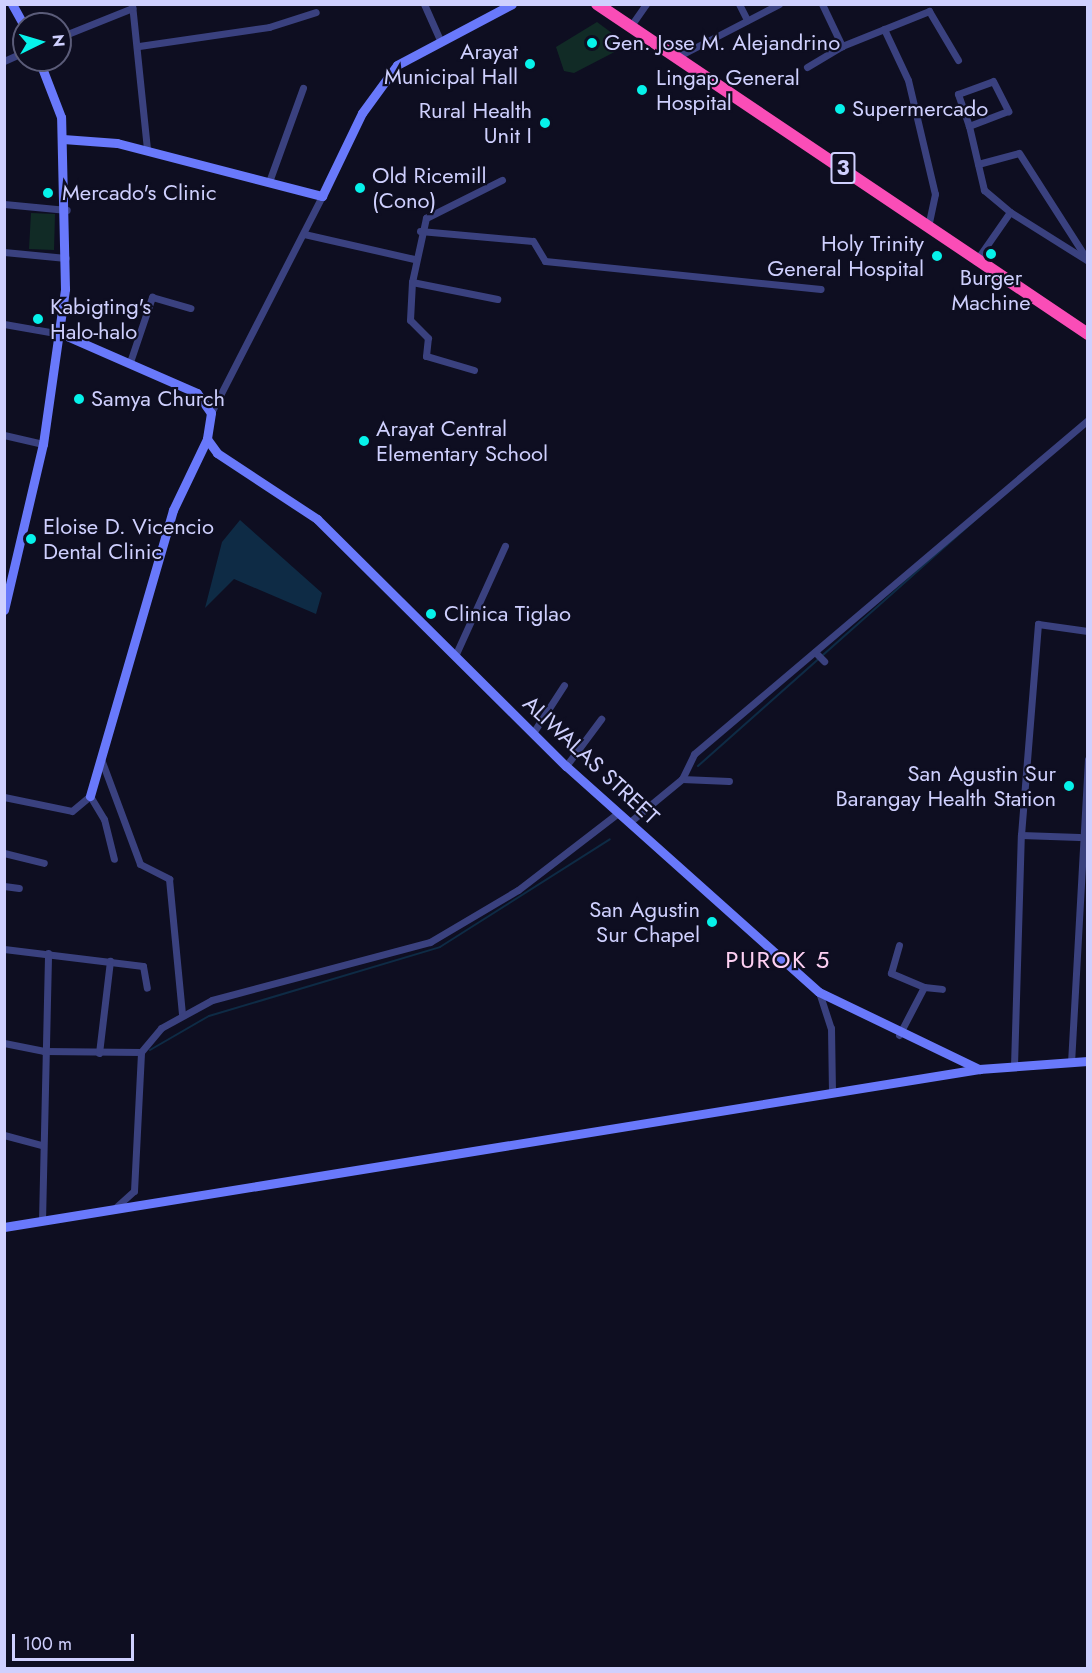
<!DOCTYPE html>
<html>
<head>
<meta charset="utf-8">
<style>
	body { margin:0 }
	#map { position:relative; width:1092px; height:1673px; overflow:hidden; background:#0e0e21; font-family:Jost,sans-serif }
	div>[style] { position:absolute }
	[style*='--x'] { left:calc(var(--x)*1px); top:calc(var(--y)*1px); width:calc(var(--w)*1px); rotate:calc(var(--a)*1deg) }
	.green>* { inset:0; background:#112b26 }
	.water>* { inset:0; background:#0e2b45 }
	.stream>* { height:2px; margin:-1px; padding:0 1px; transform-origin:1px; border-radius:1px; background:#0e2b45 }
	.street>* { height:7px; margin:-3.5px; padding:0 3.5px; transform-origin:3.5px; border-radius:3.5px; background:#3a417f }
	.secondary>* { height:9px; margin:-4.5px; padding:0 4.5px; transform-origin:4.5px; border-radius:4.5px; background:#6979fb }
	.highway>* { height:12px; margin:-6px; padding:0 6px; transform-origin:6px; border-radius:6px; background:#fa4db7 }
	.dots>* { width:16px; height:16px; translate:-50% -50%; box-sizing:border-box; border:3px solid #0e0e21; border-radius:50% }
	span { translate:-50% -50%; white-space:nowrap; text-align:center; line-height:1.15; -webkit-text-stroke:4.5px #0e0e21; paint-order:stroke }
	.shield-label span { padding:2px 4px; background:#0e0e21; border:2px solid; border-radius:4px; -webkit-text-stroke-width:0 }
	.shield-label { font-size:21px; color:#cfd0fe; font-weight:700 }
	.poi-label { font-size:22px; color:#cfd0fe }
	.left { translate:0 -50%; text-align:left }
	.right { translate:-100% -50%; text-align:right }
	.street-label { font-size:22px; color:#cfd0fe }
	.neighbourhood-label { font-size:24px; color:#fed1f3; letter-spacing:1.5px }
	.frame { position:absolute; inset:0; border:6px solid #cfd0fe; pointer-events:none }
	.north { position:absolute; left:12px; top:12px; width:60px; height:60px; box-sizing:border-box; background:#0e0e21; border:2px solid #5b5c79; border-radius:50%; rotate:85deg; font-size:16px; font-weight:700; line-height:24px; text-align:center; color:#cfd0fe }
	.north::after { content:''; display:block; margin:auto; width:21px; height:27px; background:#06f2ea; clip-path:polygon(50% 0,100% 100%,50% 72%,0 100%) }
	.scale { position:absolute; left:12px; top:1634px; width:122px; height:27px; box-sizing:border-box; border:3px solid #cfd0fe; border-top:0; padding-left:8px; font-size:18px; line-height:21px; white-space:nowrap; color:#cfd0fe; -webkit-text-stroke:4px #0e0e21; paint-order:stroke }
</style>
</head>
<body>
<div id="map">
	<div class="green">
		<div style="clip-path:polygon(597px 22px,628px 45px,574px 73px,564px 71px,556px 47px)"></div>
		<div style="clip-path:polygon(31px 213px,55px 214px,54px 250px,29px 249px)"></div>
	</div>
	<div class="water">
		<div style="clip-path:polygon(240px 520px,322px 593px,316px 614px,234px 579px,205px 608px,222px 542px)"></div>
	</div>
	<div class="stream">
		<div style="--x:698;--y:766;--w:378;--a:-41.6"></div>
		<div style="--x:150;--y:1050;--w:68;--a:-30"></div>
		<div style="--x:209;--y:1016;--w:241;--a:-16.6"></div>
		<div style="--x:440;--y:947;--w:201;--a:-32.4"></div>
	</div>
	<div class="street">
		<div style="--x:132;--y:4;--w:147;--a:84.1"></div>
		<div style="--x:424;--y:4;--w:37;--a:66"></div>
		<div style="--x:739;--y:4;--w:18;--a:63"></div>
		<div style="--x:822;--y:4;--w:47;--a:64.5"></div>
		<div style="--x:842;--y:46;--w:94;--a:-21.9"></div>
		<div style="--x:929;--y:11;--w:57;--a:59.4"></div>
		<div style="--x:630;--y:27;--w:28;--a:-55"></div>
		<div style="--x:884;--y:29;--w:56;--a:64.8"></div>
		<div style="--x:908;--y:80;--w:117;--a:76.7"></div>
		<div style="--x:935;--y:194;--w:34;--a:102"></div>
		<div style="--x:60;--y:37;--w:78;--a:-21.9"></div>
		<div style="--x:139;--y:46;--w:131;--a:-8.3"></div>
		<div style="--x:269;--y:27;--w:49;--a:-17.7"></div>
		<div style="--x:675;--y:58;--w:117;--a:-27.4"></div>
		<div style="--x:4;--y:61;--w:22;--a:-24"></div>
		<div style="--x:807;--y:67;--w:41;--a:-31"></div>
		<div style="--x:969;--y:126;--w:34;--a:-109"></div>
		<div style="--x:958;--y:94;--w:37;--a:-20"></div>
		<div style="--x:993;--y:81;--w:34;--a:63"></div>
		<div style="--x:1008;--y:111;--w:42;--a:159"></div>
		<div style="--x:969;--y:126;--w:66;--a:76.8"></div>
		<div style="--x:984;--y:190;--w:34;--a:40"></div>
		<div style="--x:1010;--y:212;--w:60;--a:124.8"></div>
		<div style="--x:978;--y:164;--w:42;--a:-15"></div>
		<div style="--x:1019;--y:153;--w:128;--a:57.4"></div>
		<div style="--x:270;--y:179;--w:97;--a:-70.1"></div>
		<div style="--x:4;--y:204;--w:63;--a:5.4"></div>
		<div style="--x:1010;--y:212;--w:92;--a:32.1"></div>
		<div style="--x:420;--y:231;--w:113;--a:5.1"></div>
		<div style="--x:533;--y:241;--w:23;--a:59"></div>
		<div style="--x:545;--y:261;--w:277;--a:5.8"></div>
		<div style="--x:304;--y:234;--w:113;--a:12.8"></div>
		<div style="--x:4;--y:252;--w:62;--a:5.5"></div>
		<div style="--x:412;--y:282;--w:66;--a:-77.7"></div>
		<div style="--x:426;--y:218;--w:85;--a:-26.6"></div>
		<div style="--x:4;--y:324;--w:58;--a:10"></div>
		<div style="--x:130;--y:362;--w:69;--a:-71.3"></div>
		<div style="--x:152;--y:297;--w:40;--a:16"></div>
		<div style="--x:474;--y:370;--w:50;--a:-163.7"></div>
		<div style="--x:426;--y:356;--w:18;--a:-84"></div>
		<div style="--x:428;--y:338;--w:25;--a:-135"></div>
		<div style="--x:410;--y:320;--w:38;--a:-87"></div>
		<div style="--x:412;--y:282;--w:87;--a:11.3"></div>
		<div style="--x:211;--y:413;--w:244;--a:-62.9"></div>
		<div style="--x:4;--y:435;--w:40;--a:13"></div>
		<div style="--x:815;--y:652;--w:13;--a:45"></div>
		<div style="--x:455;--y:656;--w:121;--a:-65.6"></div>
		<div style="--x:533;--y:733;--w:57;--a:-57.1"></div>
		<div style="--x:101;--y:759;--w:112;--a:69.6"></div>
		<div style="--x:140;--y:864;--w:33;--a:27"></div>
		<div style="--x:169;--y:879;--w:135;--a:84.5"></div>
		<div style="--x:566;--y:766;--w:59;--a:-53.3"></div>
		<div style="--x:682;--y:779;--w:47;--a:2.4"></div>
		<div style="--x:4;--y:797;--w:69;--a:11.6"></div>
		<div style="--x:72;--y:811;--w:23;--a:-40"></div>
		<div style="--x:90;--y:796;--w:27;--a:59"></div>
		<div style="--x:104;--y:819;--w:41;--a:76"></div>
		<div style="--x:631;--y:821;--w:66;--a:-39.5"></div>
		<div style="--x:682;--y:779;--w:28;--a:-64"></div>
		<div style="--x:694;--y:754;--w:517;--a:-40.29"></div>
		<div style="--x:1021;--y:835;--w:58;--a:2"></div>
		<div style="--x:4;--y:853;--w:41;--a:14"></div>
		<div style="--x:4;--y:886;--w:15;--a:8"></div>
		<div style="--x:4;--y:949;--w:140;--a:7"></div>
		<div style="--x:143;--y:966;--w:22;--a:80"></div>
		<div style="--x:924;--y:987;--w:18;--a:6"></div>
		<div style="--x:819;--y:992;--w:38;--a:72"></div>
		<div style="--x:831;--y:1028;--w:64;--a:89.1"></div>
		<div style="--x:899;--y:1035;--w:54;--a:-62.5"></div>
		<div style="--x:924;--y:987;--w:36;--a:-157"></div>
		<div style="--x:891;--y:973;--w:29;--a:-74"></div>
		<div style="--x:4;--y:1043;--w:41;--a:11.3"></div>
		<div style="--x:44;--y:1051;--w:97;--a:0.6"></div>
		<div style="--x:99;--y:1053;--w:93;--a:-83.2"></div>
		<div style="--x:1071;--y:1063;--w:304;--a:-86.8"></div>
		<div style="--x:1014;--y:1066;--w:231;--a:-88.3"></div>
		<div style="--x:1021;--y:835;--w:212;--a:-85.4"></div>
		<div style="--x:1038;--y:624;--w:50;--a:8"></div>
		<div style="--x:4;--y:1135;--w:38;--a:15"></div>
		<div style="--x:115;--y:1208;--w:25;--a:-42"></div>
		<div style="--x:134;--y:1191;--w:139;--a:-87.1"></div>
		<div style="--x:141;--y:1052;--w:31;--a:-50"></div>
		<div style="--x:161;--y:1028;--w:58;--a:-28.8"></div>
		<div style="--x:212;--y:1000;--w:226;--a:-14.9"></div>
		<div style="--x:430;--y:942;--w:102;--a:-30.6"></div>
		<div style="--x:518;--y:890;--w:126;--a:-37.6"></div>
		<div style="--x:42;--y:1221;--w:268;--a:-88.7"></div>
	</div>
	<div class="secondary">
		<div style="--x:12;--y:4;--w:25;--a:61"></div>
		<div style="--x:63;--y:139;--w:54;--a:4.2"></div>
		<div style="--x:117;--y:143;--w:212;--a:14.5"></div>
		<div style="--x:322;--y:196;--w:92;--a:-64.3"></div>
		<div style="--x:362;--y:113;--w:59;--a:-53.9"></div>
		<div style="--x:397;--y:65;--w:130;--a:-27.9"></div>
		<div style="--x:62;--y:334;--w:147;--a:23.6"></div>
		<div style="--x:197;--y:393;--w:24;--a:55"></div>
		<div style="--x:211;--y:413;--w:26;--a:99"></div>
		<div style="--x:207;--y:439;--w:79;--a:115.6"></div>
		<div style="--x:173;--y:510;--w:298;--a:106.2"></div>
		<div style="--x:207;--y:439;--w:17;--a:54"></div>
		<div style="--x:217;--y:453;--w:120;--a:33.4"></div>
		<div style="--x:317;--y:519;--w:351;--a:44.8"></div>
		<div style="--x:566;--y:766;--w:339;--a:41.8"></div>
		<div style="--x:819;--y:992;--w:178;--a:25.7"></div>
		<div style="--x:4;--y:610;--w:171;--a:-76.8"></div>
		<div style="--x:43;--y:444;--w:157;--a:-81.9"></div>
		<div style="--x:65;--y:289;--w:172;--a:-91.3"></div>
		<div style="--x:61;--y:117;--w:61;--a:-111.1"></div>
		<div style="--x:4;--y:1227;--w:988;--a:-9.2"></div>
		<div style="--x:979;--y:1069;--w:109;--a:-4.2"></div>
	</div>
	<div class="highway">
		<div style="--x:597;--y:4;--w:592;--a:33.9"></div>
	</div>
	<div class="dots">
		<div style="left:592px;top:43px;background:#06f2ea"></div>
		<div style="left:530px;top:64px;background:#06f2ea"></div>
		<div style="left:642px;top:90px;background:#06f2ea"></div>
		<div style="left:840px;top:109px;background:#06f2ea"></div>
		<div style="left:545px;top:123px;background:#06f2ea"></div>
		<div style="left:360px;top:188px;background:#06f2ea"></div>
		<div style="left:48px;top:193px;background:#06f2ea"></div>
		<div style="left:991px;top:254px;background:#06f2ea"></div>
		<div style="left:937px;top:256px;background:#06f2ea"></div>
		<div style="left:38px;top:319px;background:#06f2ea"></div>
		<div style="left:79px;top:399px;background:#06f2ea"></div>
		<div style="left:364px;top:441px;background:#06f2ea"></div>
		<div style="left:31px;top:539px;background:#06f2ea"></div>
		<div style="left:431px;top:614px;background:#06f2ea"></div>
		<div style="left:1069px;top:786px;background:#06f2ea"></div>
		<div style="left:712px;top:922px;background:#06f2ea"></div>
	</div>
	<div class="shield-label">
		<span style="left:843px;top:168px">3</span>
	</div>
	<div class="poi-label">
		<span class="left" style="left:604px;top:43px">Gen. Jose M. Alejandrino</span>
		<span class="right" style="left:518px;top:64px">Arayat<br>Municipal Hall</span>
		<span class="left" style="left:656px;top:90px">Lingap General<br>Hospital</span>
		<span class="left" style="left:852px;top:109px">Supermercado</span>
		<span class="right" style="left:532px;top:123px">Rural Health<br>Unit I</span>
		<span class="left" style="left:372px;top:188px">Old Ricemill<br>(Cono)</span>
		<span class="left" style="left:62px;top:193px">Mercado's Clinic</span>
		<span class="right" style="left:924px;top:256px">Holy Trinity<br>General Hospital</span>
		<span style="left:991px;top:290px">Burger<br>Machine</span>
		<span class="left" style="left:50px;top:319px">Kabigting's<br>Halo-halo</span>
		<span class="left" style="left:91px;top:399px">Samya Church</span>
		<span class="left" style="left:376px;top:441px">Arayat Central<br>Elementary School</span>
		<span class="left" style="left:43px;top:539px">Eloise D. Vicencio<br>Dental Clinic</span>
		<span class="left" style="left:444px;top:614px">Clinica Tiglao</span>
		<span class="right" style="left:1056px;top:786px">San Agustin Sur<br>Barangay Health Station</span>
		<span class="right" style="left:700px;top:922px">San Agustin<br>Sur Chapel</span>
	</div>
	<div class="street-label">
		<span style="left:591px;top:760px;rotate:43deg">ALIWALAS STREET</span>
	</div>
	<div class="neighbourhood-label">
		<span style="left:778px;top:960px">PUROK 5</span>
	</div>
	<div class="frame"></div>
	<div class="north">N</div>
	<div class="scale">100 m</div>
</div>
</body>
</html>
